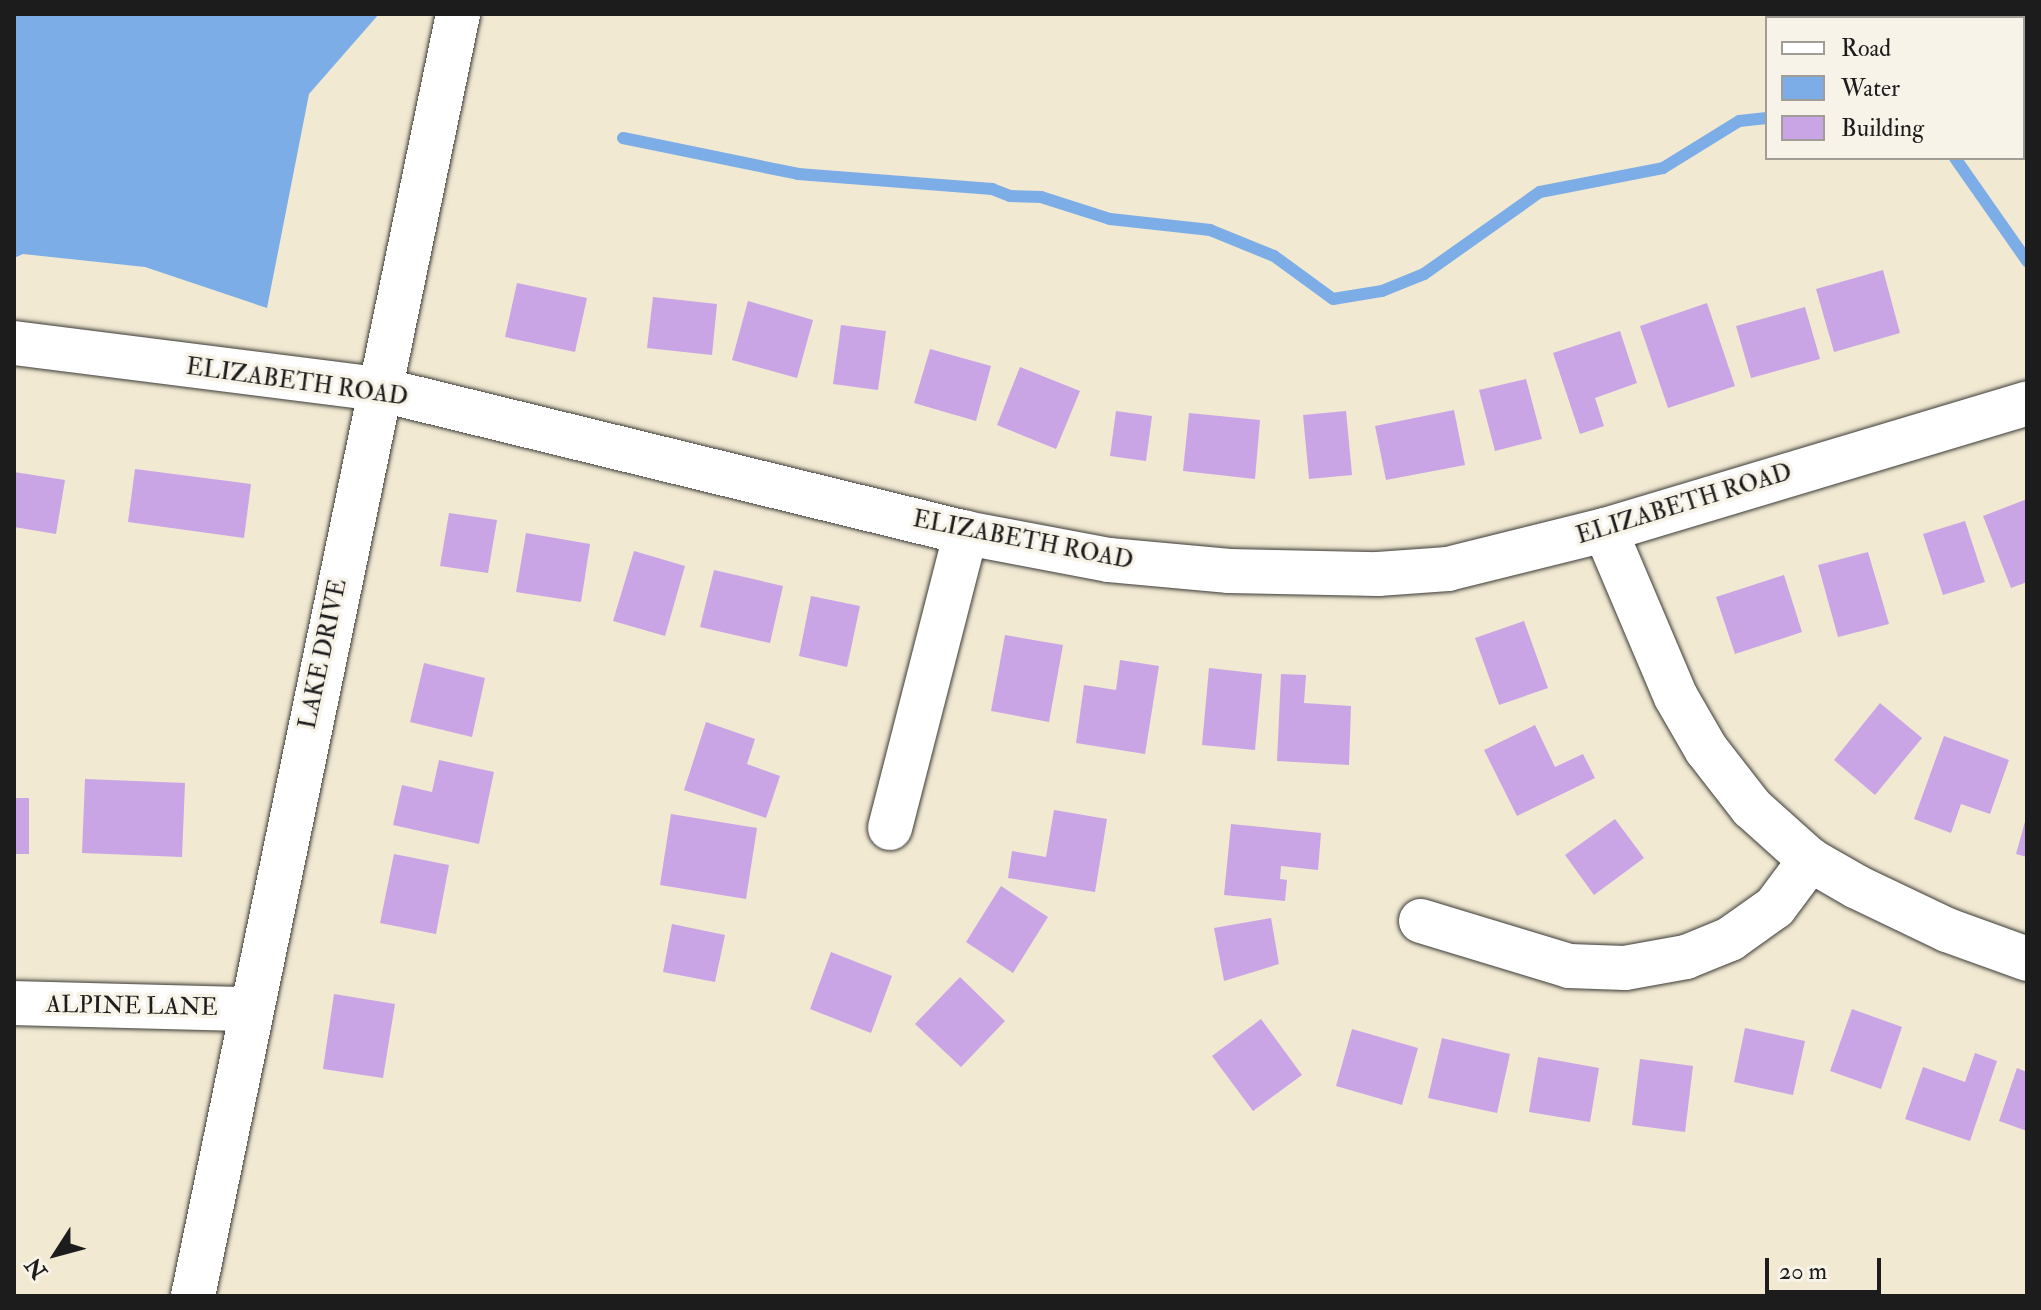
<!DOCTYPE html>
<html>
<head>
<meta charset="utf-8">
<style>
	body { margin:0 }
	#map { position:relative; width:2041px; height:1310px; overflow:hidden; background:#f1e9d2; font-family:"IM FELL Double Pica",serif }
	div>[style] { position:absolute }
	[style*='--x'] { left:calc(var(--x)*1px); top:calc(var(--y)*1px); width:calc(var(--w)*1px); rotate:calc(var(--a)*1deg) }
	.water>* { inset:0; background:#7dade7 }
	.stream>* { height:12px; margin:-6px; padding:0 6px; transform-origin:6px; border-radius:6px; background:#7dade7 }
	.building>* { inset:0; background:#caa5e5 }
	.roads { filter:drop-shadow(0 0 2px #3c3b37) drop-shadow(0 0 2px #3c3b37) }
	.minor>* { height:44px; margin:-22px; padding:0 22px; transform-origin:22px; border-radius:22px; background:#fff }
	span { translate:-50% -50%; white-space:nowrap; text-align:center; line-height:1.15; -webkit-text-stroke:7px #f7f3e8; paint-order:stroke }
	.street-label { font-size:24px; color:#1c1c1c }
	.frame { position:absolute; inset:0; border:16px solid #1c1c1c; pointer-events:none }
	.legend { position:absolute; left:1765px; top:16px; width:260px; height:144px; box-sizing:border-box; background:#f7f3e8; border:2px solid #9f9d96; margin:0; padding:10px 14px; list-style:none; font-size:24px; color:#1c1c1c }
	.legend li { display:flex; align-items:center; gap:16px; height:40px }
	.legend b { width:40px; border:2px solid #9f9d96 }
	.north { position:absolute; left:16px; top:1214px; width:80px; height:80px; -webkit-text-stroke:6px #f7f3e8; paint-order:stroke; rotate:234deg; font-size:22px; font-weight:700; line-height:32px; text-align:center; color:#1c1c1c }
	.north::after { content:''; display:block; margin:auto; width:28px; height:36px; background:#1c1c1c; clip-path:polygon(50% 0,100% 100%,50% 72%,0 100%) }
	.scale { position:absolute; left:1765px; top:1258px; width:116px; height:36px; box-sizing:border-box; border:4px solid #1c1c1c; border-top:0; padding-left:10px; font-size:24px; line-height:28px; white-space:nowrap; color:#1c1c1c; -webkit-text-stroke:6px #f7f3e8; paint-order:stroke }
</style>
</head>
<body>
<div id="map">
	<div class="water">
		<div style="clip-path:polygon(14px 14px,379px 14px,309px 94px,267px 308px,145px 267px,23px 254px,14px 258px)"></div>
	</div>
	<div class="stream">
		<div style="--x:623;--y:138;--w:179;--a:11.6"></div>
		<div style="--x:798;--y:174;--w:195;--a:4.4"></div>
		<div style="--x:992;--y:189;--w:19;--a:21"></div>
		<div style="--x:1010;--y:196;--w:31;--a:2"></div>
		<div style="--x:1041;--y:197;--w:72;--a:17.7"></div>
		<div style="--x:1110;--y:219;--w:101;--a:6.3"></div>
		<div style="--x:1210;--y:230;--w:69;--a:22.1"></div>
		<div style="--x:1274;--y:256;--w:73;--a:36.1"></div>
		<div style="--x:1333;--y:299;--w:50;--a:-9.3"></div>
		<div style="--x:1382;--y:291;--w:45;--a:-22"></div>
		<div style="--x:1424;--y:274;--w:142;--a:-35.3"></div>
		<div style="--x:1540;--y:192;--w:125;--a:-11"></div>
		<div style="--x:1663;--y:168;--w:89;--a:-31.7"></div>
		<div style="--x:1739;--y:121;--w:28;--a:-6"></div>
		<div style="--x:1955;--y:158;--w:126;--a:55"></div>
	</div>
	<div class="building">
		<div style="clip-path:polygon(1883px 270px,1900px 333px,1834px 352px,1816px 289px)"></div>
		<div style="clip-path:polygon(517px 283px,587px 298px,575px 352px,505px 337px)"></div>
		<div style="clip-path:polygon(653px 297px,717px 304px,712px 355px,647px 348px)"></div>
		<div style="clip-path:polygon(748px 301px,813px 320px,797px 378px,732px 360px)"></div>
		<div style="clip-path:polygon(1707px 303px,1735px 386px,1668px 408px,1640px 326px)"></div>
		<div style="clip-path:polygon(1805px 307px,1820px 359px,1751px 378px,1736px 326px)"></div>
		<div style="clip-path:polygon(841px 325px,886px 331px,878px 390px,833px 384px)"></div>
		<div style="clip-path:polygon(1620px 331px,1637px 383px,1595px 398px,1604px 426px,1580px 434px,1553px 353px)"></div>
		<div style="clip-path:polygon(930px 349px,991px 366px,976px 421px,914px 403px)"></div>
		<div style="clip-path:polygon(1020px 367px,1080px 391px,1056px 449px,997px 425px)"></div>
		<div style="clip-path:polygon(1526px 379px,1542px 439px,1495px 451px,1479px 390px)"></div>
		<div style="clip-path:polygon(1454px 410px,1465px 465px,1386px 480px,1375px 426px)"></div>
		<div style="clip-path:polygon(1116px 411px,1152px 416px,1146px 461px,1110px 456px)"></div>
		<div style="clip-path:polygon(1346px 411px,1352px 475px,1309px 479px,1303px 415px)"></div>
		<div style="clip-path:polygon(1189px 413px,1260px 420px,1255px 479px,1183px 471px)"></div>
		<div style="clip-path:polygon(135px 469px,251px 484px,244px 538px,128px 522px)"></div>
		<div style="clip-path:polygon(14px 472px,65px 480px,56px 534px,14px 527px)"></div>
		<div style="clip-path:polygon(2027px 499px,2027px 582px,2011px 588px,1983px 516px)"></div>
		<div style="clip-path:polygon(449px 513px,497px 520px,488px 573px,440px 566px)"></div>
		<div style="clip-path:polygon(1965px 521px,1985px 582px,1943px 595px,1923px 534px)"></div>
		<div style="clip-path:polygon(526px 533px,590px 544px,581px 602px,516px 592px)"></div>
		<div style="clip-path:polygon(634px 551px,685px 566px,665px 636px,613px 621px)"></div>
		<div style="clip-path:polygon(1868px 552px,1889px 624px,1838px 637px,1818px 565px)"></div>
		<div style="clip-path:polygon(714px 570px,783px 586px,770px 643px,700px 627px)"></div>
		<div style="clip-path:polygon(1784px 575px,1802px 632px,1735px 654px,1716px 597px)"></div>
		<div style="clip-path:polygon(811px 596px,860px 606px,847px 667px,799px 656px)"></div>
		<div style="clip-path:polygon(1524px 621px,1548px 688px,1499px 705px,1475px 638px)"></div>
		<div style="clip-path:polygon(1005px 635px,1063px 645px,1049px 722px,991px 711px)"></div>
		<div style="clip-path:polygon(1120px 660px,1159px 666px,1145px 754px,1076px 743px,1084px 685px,1116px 690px)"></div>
		<div style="clip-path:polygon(424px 663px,485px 678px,472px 737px,410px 722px)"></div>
		<div style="clip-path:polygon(1209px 668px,1262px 674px,1255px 750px,1202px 745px)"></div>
		<div style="clip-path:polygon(1281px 674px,1306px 675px,1304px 703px,1351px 706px,1349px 765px,1277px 761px)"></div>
		<div style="clip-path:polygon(1880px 703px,1922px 738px,1875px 795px,1834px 760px)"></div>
		<div style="clip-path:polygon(706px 722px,755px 739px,747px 764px,780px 776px,766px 818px,684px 790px)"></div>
		<div style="clip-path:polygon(1535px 725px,1555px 767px,1583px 754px,1595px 778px,1517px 816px,1484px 750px)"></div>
		<div style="clip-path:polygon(1944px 736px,2009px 760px,1990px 814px,1961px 804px,1951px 833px,1914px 819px)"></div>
		<div style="clip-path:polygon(439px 760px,494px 772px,479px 844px,393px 825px,402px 785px,432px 792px)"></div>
		<div style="clip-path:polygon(85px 779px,185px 783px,182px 857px,82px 853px)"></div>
		<div style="clip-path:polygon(14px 798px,29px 798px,29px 854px,14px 854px)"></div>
		<div style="clip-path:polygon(1054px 810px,1107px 819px,1095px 892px,1008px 878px,1012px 851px,1046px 857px)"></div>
		<div style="clip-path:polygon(671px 814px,757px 828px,746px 899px,660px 885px)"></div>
		<div style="clip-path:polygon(2026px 818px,2027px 818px,2027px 857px,2016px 854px)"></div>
		<div style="clip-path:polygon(1615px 819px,1644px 858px,1594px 895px,1565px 855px)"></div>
		<div style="clip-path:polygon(1231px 824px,1321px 833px,1318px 870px,1281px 866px,1280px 879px,1287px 880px,1285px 901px,1224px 895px)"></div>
		<div style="clip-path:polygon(394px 854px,449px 865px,436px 934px,380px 923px)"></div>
		<div style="clip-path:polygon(1001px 886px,1048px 917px,1013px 973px,966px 942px)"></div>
		<div style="clip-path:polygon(1271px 918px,1279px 964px,1224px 981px,1214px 928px)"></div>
		<div style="clip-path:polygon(672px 924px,725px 935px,715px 982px,663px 972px)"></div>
		<div style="clip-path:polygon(831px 952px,892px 976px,871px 1033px,810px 1009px)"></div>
		<div style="clip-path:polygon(960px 977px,1005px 1021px,961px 1067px,915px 1024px)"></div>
		<div style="clip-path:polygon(334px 994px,395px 1004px,383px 1078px,323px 1069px)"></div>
		<div style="clip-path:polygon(1852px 1009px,1902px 1027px,1881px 1089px,1830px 1071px)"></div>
		<div style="clip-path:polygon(1261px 1019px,1302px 1075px,1253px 1111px,1212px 1056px)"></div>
		<div style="clip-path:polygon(1745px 1028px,1805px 1041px,1793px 1095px,1734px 1082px)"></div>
		<div style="clip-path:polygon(1352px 1029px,1418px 1048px,1402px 1105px,1336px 1086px)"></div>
		<div style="clip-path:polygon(1442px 1038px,1510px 1054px,1497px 1113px,1428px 1098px)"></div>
		<div style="clip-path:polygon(1975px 1053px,1997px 1061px,1970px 1141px,1905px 1119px,1923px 1067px,1965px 1082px)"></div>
		<div style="clip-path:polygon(1538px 1057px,1599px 1068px,1590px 1122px,1529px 1112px)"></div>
		<div style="clip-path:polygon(1640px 1059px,1693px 1066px,1685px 1132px,1632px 1125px)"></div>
		<div style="clip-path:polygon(2017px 1068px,2027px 1072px,2027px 1131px,1999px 1121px)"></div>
	</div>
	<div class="roads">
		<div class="minor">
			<div style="--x:14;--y:343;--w:367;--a:7.2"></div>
			<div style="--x:378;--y:389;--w:605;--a:13.76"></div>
			<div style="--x:966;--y:533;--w:146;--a:10.7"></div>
			<div style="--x:1109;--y:560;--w:121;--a:5.2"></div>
			<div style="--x:1229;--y:571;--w:149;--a:1.2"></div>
			<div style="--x:1378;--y:574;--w:70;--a:-4.1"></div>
			<div style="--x:1448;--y:569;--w:162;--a:-14"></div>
			<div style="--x:1605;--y:530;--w:441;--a:-16.7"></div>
			<div style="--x:1605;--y:530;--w:181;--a:67"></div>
			<div style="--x:1676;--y:697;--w:60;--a:60"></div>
			<div style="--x:1706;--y:749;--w:75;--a:52.1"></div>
			<div style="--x:1752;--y:808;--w:78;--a:41.9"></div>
			<div style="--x:1810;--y:860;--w:54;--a:29.9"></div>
			<div style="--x:1857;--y:887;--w:100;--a:25.5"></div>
			<div style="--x:1947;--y:930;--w:85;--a:19.9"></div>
			<div style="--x:890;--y:828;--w:305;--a:-75.6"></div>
			<div style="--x:1421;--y:921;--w:155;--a:16.9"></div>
			<div style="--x:1569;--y:966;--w:56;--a:2"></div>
			<div style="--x:1625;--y:968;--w:62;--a:-10.2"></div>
			<div style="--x:1686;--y:957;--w:48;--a:-22.2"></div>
			<div style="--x:1730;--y:939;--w:55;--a:-35.4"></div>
			<div style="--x:1775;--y:907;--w:59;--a:-53.3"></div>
			<div style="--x:14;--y:1003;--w:235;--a:1.5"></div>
			<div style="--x:193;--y:1296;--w:1309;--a:-78.32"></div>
		</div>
	</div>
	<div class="street-label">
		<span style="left:297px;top:382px;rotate:8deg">ELIZABETH ROAD</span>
		<span style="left:1684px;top:504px;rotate:-17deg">ELIZABETH ROAD</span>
		<span style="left:1023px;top:540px;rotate:11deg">ELIZABETH ROAD</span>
		<span style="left:323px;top:654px;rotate:-78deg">LAKE DRIVE</span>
		<span style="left:132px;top:1006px;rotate:1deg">ALPINE LANE</span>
	</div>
	<div class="frame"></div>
	<ul class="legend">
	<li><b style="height:10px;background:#fff"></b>Road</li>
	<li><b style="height:22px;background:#7dade7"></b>Water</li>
	<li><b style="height:22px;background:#caa5e5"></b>Building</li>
	</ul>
	<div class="north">N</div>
	<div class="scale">20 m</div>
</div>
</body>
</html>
